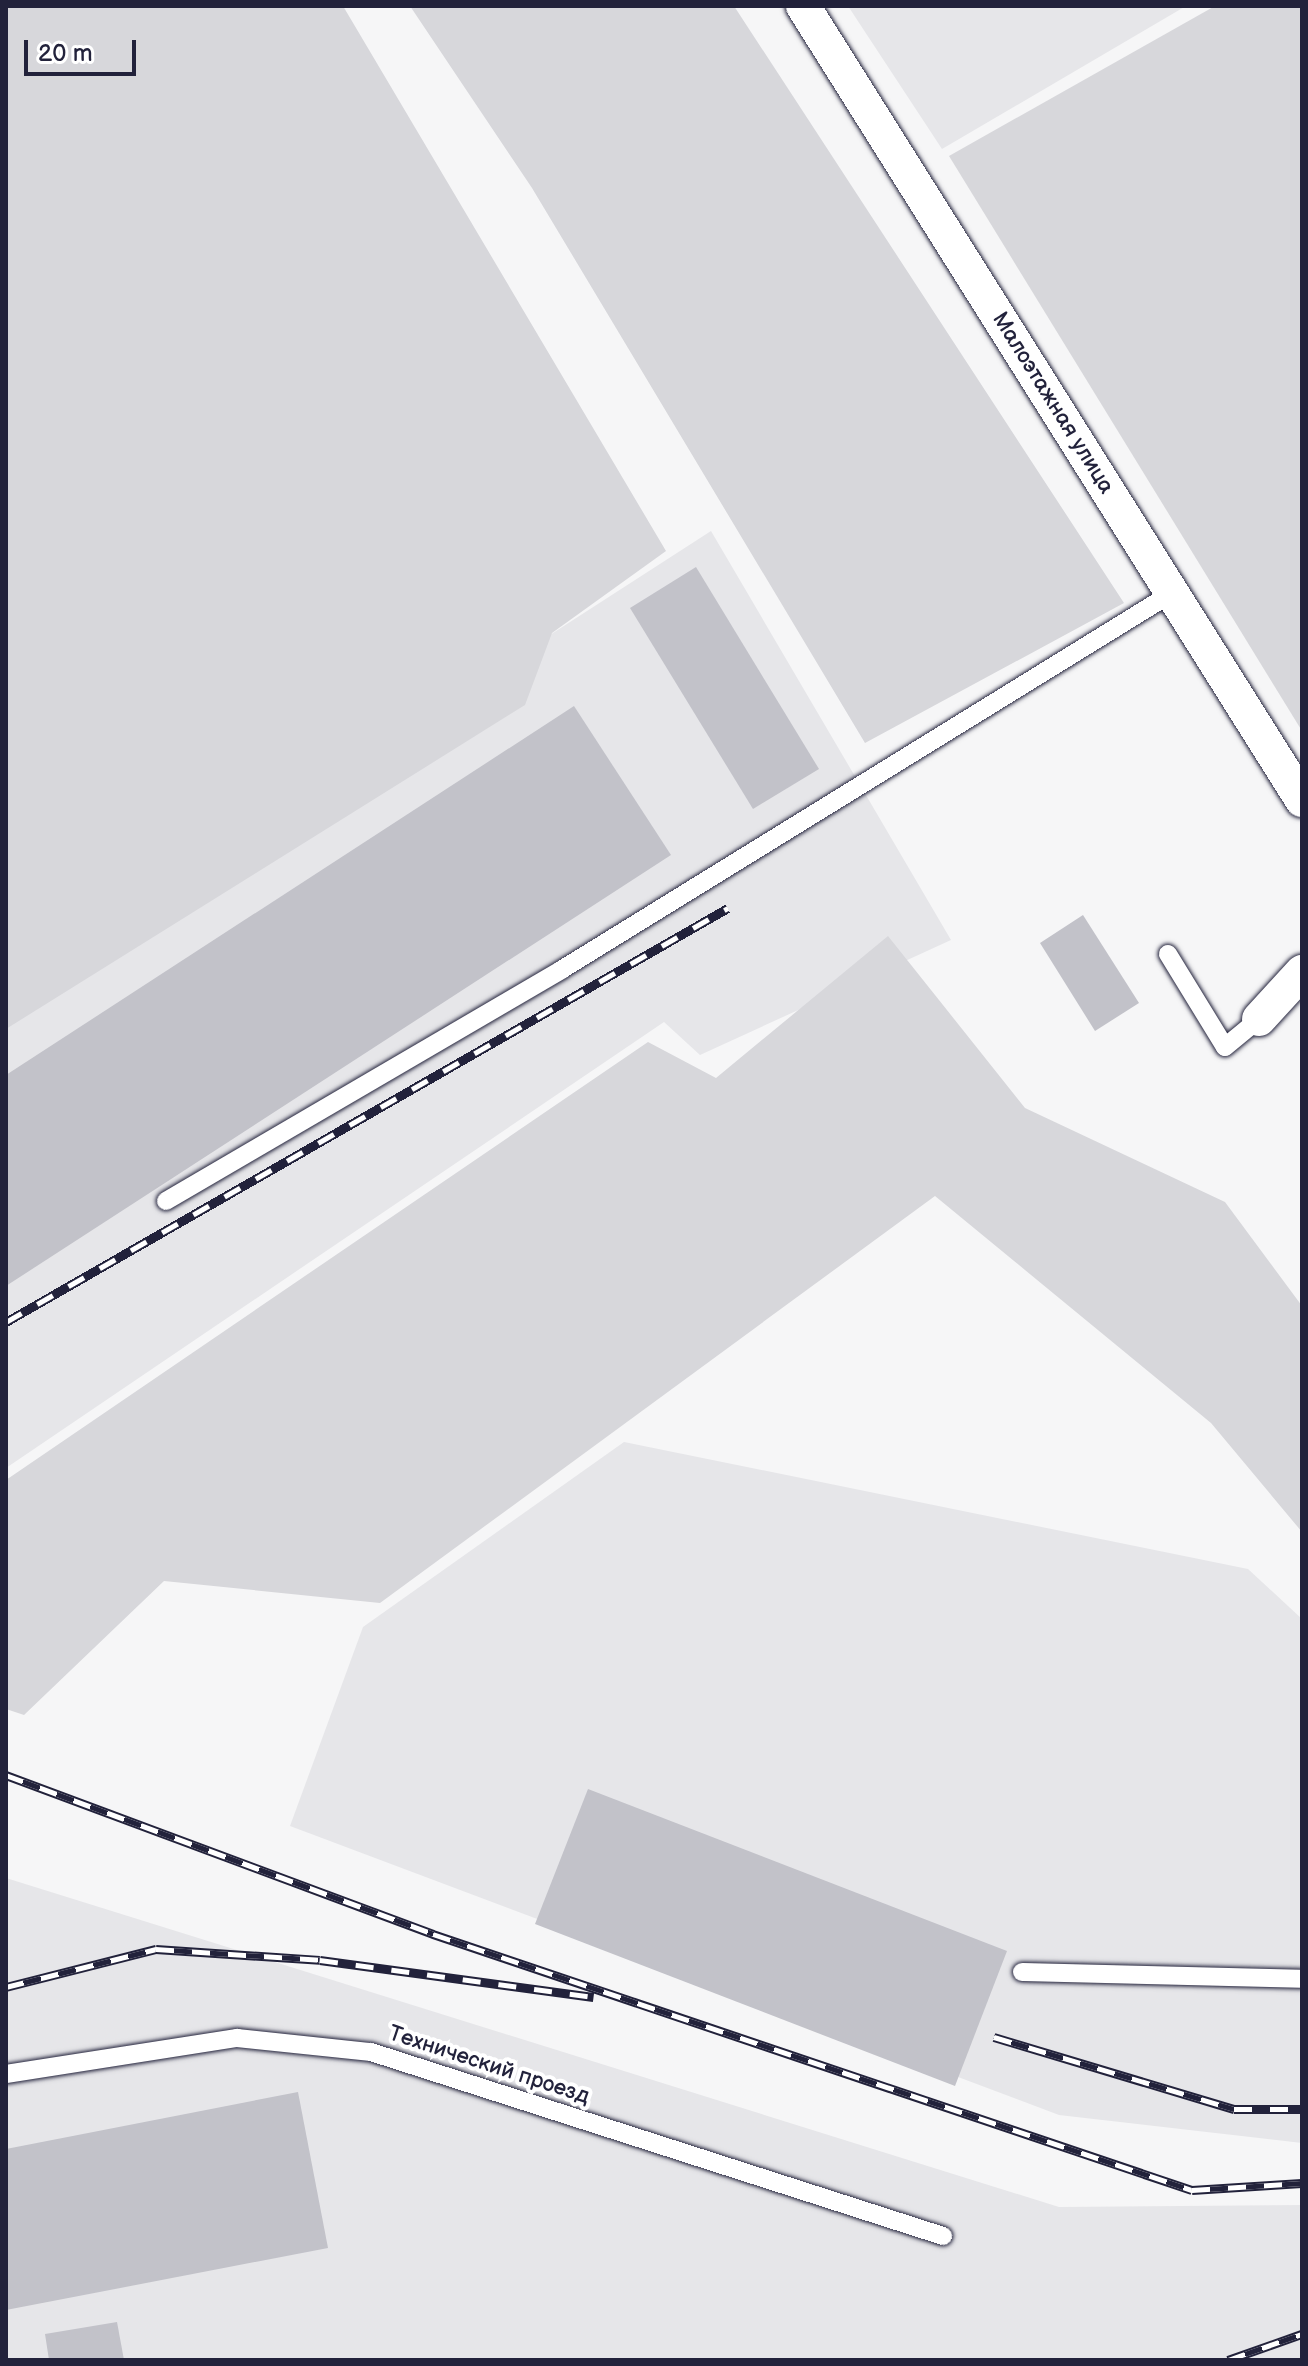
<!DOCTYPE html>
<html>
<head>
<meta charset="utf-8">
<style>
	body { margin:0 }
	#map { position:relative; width:1308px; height:2366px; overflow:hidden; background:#f6f6f7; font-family:"Balsamiq Sans",sans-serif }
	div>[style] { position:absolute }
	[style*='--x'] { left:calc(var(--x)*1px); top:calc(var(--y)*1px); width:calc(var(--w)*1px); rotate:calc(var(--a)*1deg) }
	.built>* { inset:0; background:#e6e6e9 }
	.green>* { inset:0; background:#d7d7db }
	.building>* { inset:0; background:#c2c2c9 }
	.roads { filter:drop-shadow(0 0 2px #22223b) drop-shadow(0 0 2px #22223b) }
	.service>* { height:18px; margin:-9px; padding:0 9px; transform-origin:9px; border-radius:9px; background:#fff }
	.minor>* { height:34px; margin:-17px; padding:0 17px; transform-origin:17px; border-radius:17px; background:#fff }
	.rail>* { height:9px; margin-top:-4.5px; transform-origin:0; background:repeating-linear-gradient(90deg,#fff 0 18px,#22223b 0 36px); box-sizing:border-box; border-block:2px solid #22223b }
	span { translate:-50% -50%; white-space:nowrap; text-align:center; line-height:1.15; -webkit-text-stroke:8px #fff; paint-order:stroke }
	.street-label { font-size:22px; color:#22223b }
	.frame { position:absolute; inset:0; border:8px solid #22223b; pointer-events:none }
	.scale { position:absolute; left:24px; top:40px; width:112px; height:36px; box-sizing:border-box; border:4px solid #22223b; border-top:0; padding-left:10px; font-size:24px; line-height:28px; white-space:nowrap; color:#22223b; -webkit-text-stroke:6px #fff; paint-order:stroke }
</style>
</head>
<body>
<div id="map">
	<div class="built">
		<div style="clip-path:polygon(848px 6px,1186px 6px,942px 149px)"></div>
		<div style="clip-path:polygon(711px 531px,951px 940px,700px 1055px,664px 1022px,6px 1468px,6px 1023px,508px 662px)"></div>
		<div style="clip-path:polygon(624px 1442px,1248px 1569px,1302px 1619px,1302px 2143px,1059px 2115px,290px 1826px,363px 1627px)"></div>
		<div style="clip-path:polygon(6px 1878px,1059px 2207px,1302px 2205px,1302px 2360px,6px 2360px)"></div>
	</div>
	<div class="green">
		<div style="clip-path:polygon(6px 6px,343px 6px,666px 551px,552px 633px,525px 705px,6px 1029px)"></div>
		<div style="clip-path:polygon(410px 6px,734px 6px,1124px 603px,865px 743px,532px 188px)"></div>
		<div style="clip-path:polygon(1215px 6px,1302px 6px,1302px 731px,949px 156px)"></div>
		<div style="clip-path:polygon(888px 936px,1025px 1108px,1225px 1202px,1302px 1306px,1302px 1532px,1211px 1423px,935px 1196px,380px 1603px,164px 1581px,24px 1715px,6px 1709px,6px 1480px,648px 1042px,716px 1078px)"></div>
	</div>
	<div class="building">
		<div style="clip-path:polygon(696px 567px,819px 769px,753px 809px,630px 608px)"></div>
		<div style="clip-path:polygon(574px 706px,671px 855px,6px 1286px,6px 1075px)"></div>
		<div style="clip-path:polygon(1083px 915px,1139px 1003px,1095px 1031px,1040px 943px)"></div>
		<div style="clip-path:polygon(588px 1789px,1007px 1951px,955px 2086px,535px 1924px)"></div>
		<div style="clip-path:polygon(298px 2092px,328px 2248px,6px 2310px,6px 2149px)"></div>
		<div style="clip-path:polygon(117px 2322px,124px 2360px,49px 2360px,45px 2334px)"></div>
	</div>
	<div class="roads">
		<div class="service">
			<div style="--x:1168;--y:954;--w:109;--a:58.5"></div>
			<div style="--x:1225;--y:1047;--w:44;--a:-39.5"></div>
			<div style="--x:166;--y:1201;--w:458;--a:-30.3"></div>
			<div style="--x:561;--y:970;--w:718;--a:-31.68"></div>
			<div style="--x:1022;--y:1972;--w:280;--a:1.4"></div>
			<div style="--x:6;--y:2074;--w:234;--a:-8.9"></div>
			<div style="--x:237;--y:2038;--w:135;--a:6"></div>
			<div style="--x:371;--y:2052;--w:601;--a:17.83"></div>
		</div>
		<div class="minor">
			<div style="--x:803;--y:6;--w:938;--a:57.85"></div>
			<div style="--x:1259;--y:1019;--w:64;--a:-47.5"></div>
		</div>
	</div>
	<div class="rail">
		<div style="--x:6;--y:1322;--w:832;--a:-29.83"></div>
		<div style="--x:6;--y:1775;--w:456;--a:20.4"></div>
		<div style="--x:433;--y:1934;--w:801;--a:18.64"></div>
		<div style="--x:1192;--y:2190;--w:110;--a:-3.6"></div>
		<div style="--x:6;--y:1987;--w:155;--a:-14.2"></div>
		<div style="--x:156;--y:1949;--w:164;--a:3.8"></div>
		<div style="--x:320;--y:1960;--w:276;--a:7.7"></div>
		<div style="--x:994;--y:2037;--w:251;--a:16.7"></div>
		<div style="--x:1234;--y:2109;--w:68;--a:0"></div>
		<div style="--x:1228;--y:2360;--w:78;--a:-19.4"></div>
	</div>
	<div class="street-label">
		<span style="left:1053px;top:403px;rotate:58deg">Малоэтажная улица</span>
		<span style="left:489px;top:2065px;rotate:18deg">Технический проезд</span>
	</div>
	<div class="frame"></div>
	<div class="scale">20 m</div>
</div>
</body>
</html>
